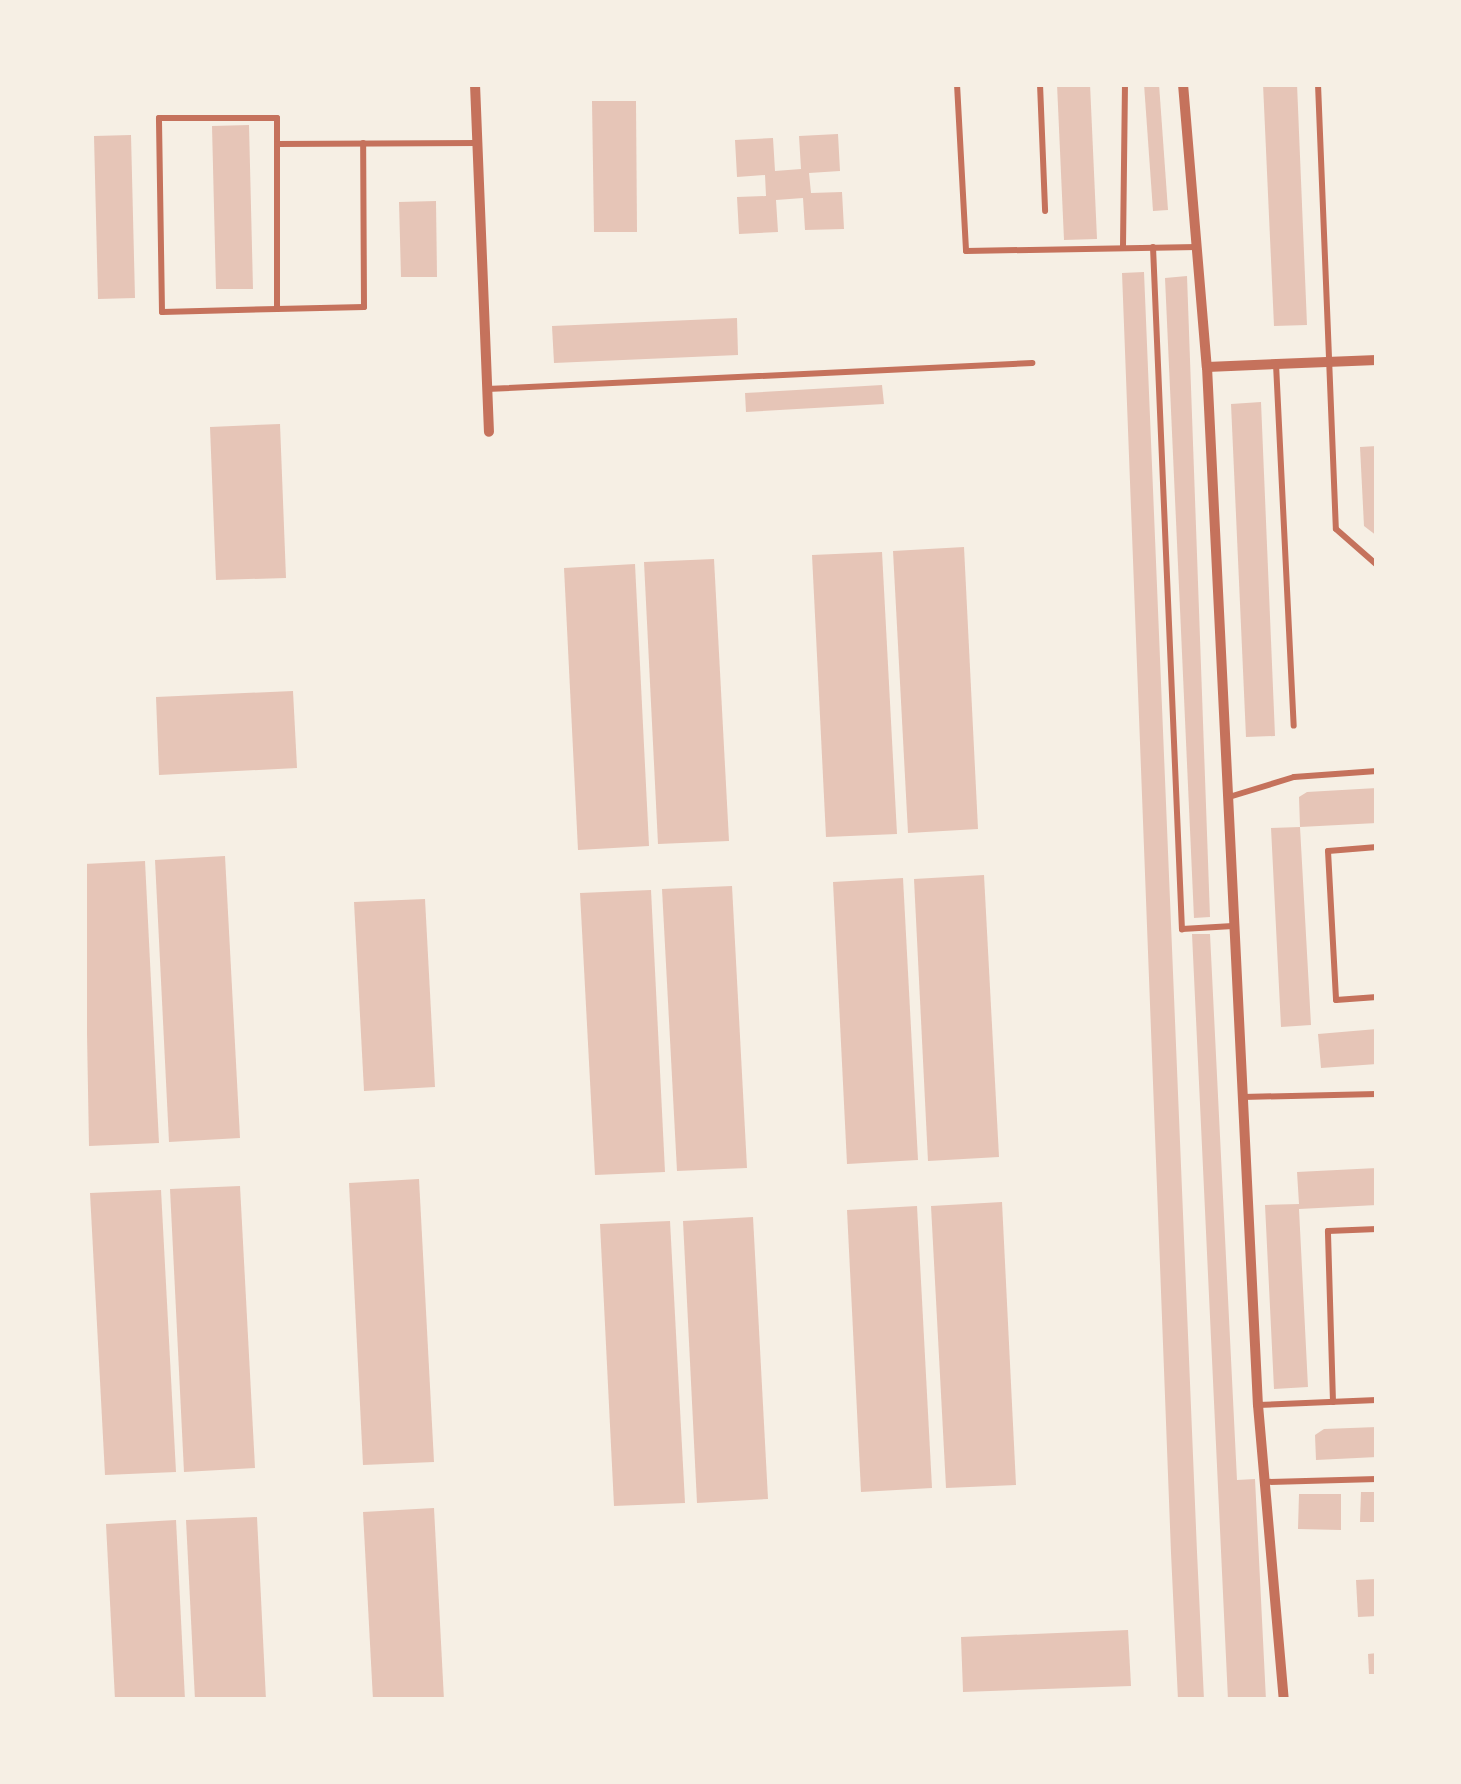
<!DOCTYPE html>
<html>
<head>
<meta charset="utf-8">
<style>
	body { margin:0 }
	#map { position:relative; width:1461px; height:1784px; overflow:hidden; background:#f6efe4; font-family:"PT Sans Narrow",sans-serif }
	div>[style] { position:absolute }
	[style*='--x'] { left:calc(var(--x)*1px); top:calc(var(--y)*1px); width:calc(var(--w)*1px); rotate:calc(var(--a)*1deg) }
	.building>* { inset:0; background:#e6c5b7 }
	.service>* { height:6px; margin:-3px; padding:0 3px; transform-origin:3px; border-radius:3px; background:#c5725c }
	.minor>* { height:10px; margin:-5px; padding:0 5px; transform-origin:5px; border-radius:5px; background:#c5725c }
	span { translate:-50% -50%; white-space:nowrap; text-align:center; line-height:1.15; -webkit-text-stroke:12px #f6efe4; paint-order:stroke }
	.frame { position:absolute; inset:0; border:87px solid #f6efe4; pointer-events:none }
</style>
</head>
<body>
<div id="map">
	<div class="building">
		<div style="clip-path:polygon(1057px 84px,1090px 84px,1097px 239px,1064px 240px)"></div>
		<div style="clip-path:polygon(1144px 84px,1159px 84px,1168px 210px,1153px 211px)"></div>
		<div style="clip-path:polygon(1263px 84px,1297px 84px,1307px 325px,1274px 326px)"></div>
		<div style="clip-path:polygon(592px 101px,636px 101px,637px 232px,594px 232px)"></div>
		<div style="clip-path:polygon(249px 125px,253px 289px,216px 289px,212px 126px)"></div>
		<div style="clip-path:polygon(838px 134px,840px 171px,809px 173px,811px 193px,842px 192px,844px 229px,805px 230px,803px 198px,776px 200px,778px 232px,739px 234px,737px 197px,766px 196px,765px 175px,737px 177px,735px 140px,773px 138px,775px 171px,801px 169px,799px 136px)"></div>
		<div style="clip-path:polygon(131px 135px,135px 298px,98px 299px,94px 136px)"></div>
		<div style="clip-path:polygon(436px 201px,437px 277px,401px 277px,399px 202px)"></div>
		<div style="clip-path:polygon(1144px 272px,1197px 1552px,1204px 1700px,1178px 1700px,1171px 1553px,1122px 273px)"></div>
		<div style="clip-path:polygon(1187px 276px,1210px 917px,1194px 918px,1165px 278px)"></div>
		<div style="clip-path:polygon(737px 318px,738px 355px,554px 363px,552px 326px)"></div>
		<div style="clip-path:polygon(882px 385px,884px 404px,746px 412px,745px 393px)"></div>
		<div style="clip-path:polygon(1261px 402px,1275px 736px,1246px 737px,1231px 404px)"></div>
		<div style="clip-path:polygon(280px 424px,286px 578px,216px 580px,210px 427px)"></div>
		<div style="clip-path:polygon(1377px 446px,1377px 536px,1364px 526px,1360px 447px)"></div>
		<div style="clip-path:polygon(964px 547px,978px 829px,908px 833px,893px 551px)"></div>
		<div style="clip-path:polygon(882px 552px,897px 834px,826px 837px,812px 555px)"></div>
		<div style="clip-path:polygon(714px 559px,729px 841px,658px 844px,644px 562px)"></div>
		<div style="clip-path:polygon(635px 564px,649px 846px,578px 850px,564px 568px)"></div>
		<div style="clip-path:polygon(293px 691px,297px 768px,159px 775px,156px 697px)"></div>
		<div style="clip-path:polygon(1377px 788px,1377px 823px,1300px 827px,1311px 1025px,1281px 1027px,1271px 828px,1300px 827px,1299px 797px,1307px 792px)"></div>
		<div style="clip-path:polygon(225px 856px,240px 1138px,169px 1142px,155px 860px)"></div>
		<div style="clip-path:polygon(145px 861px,159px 1143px,89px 1146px,84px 864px)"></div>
		<div style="clip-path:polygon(984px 875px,999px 1157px,928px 1161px,914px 879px)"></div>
		<div style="clip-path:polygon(903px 878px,918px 1160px,847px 1164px,833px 882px)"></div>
		<div style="clip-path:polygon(732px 886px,747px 1168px,677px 1171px,662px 889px)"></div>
		<div style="clip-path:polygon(651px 890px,665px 1172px,595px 1175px,580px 893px)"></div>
		<div style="clip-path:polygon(425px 899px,435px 1087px,364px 1091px,354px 902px)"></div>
		<div style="clip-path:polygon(1192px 934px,1210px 934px,1237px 1480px,1255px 1479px,1266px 1700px,1228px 1700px)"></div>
		<div style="clip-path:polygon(1377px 1029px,1377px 1064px,1321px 1068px,1318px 1034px)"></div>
		<div style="clip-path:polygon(1377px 1168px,1377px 1205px,1299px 1209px,1308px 1387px,1274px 1389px,1265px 1205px,1299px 1204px,1297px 1172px)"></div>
		<div style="clip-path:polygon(419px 1179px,434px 1462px,363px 1465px,349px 1183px)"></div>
		<div style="clip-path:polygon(240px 1186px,255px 1468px,184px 1472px,170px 1189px)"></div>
		<div style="clip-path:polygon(161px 1190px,176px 1472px,105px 1475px,90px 1193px)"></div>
		<div style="clip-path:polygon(1002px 1202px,1016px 1485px,946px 1488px,931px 1206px)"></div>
		<div style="clip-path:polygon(917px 1206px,932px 1488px,861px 1492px,847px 1210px)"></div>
		<div style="clip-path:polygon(753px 1217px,768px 1499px,697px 1503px,683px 1221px)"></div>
		<div style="clip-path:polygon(670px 1221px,685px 1503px,614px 1506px,600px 1224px)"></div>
		<div style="clip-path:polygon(1377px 1427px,1377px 1457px,1316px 1460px,1315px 1435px,1324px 1429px)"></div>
		<div style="clip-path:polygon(1361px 1492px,1377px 1492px,1377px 1522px,1360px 1522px)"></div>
		<div style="clip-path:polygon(1299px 1494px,1341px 1494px,1341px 1530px,1298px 1529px)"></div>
		<div style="clip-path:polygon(434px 1508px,444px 1700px,373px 1700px,363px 1512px)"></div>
		<div style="clip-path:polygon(257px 1517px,266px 1700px,195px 1700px,186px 1520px)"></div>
		<div style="clip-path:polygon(176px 1520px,185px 1700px,115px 1700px,106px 1524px)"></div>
		<div style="clip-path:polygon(1377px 1579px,1377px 1616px,1358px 1617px,1356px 1580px)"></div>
		<div style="clip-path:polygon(1128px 1630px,1131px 1686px,963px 1692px,961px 1637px)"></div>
		<div style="clip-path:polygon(1377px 1653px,1377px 1674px,1369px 1674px,1368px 1654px)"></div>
	</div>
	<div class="service">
		<div style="--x:957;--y:84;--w:167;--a:86.9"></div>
		<div style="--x:966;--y:251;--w:231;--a:-1"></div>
		<div style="--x:1040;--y:84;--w:127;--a:87.7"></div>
		<div style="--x:1318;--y:84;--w:445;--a:87.7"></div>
		<div style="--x:1336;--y:529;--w:55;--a:41.3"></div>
		<div style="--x:159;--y:118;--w:118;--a:0"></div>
		<div style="--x:277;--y:118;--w:191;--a:90"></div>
		<div style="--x:277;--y:309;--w:115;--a:178.5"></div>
		<div style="--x:162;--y:312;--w:194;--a:-90.9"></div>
		<div style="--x:277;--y:144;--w:201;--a:-0.3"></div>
		<div style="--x:1123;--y:247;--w:163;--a:-89.3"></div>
		<div style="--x:1153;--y:247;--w:683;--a:87.57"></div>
		<div style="--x:1182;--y:929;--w:51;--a:-3.4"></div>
		<div style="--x:277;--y:309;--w:87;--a:-1.3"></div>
		<div style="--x:364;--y:307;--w:164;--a:-90.3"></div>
		<div style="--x:1276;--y:364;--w:362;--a:87.2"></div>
		<div style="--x:487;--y:389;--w:546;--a:-2.73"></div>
		<div style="--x:1229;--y:797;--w:68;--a:-17.1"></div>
		<div style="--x:1294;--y:777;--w:83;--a:-4.1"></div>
		<div style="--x:1377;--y:847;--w:49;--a:175.3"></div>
		<div style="--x:1328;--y:851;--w:149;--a:86.9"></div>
		<div style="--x:1336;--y:1000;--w:41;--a:-4.2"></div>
		<div style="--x:1243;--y:1097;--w:134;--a:-1.3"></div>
		<div style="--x:1333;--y:1402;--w:171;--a:-91.7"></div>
		<div style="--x:1328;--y:1231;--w:49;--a:-2.3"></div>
		<div style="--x:1258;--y:1405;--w:119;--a:-2.4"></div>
		<div style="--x:1267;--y:1482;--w:110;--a:-1.6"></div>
	</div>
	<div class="minor">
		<div style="--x:475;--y:84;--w:348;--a:87.7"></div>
		<div style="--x:1183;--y:84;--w:284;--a:85.2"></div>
		<div style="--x:1207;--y:367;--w:1039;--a:87.19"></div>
		<div style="--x:1258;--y:1405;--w:296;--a:85"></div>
		<div style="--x:1207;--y:367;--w:170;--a:-2.4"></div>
	</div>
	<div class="frame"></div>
</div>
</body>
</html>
